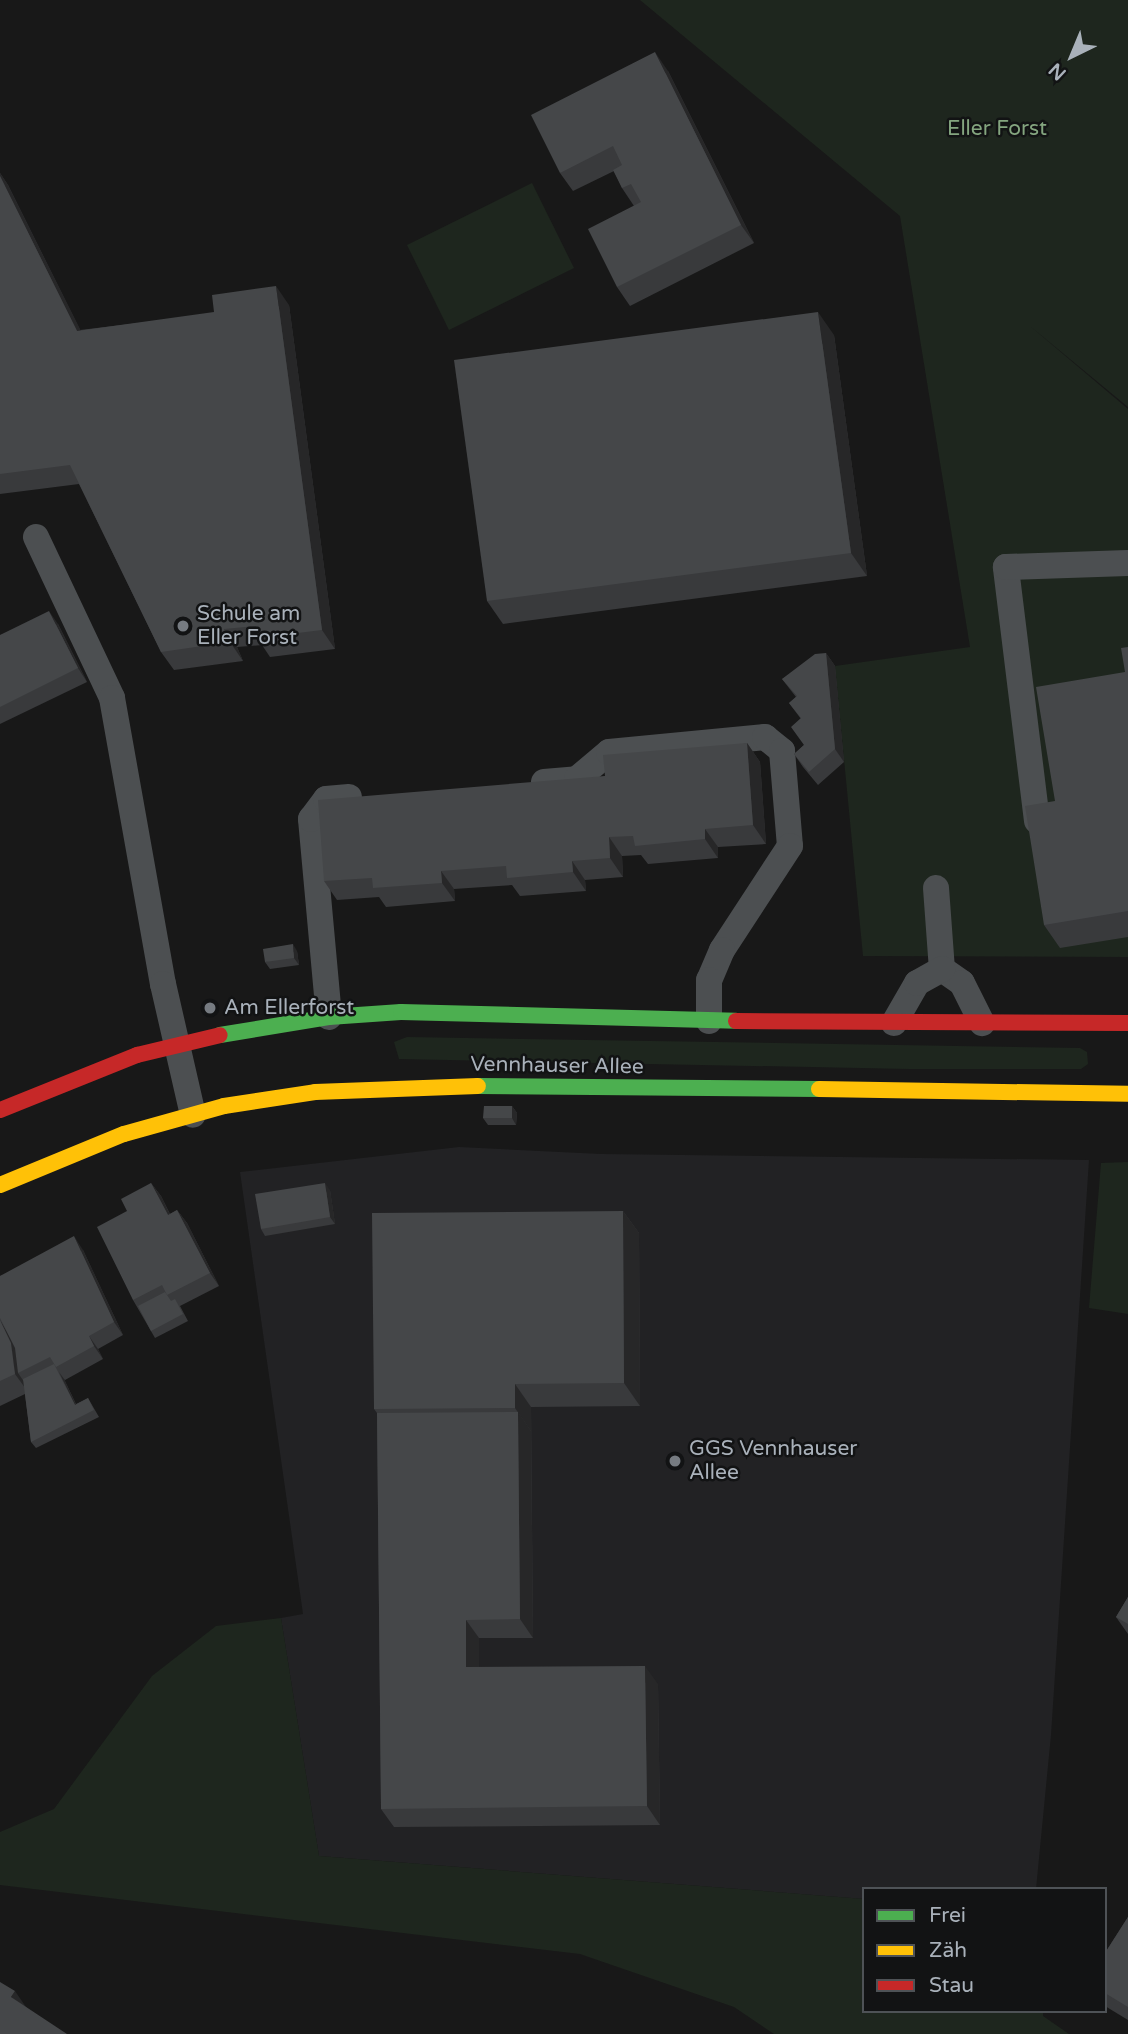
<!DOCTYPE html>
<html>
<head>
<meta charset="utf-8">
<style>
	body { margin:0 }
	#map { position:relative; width:1128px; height:2034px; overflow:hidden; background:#181818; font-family:"Varela Round",sans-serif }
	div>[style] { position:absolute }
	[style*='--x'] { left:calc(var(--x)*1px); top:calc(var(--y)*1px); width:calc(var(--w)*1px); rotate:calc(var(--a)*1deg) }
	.built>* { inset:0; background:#222224 }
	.green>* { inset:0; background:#1e261e }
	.lane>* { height:26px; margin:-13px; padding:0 13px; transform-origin:13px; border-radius:13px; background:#4c4f51 }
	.fast>* { height:16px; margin:-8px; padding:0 8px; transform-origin:8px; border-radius:8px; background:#4caf50 }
	.slow>* { height:16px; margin:-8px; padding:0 8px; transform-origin:8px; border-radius:8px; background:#ffc107 }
	.jam>* { height:16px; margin:-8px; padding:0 8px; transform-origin:8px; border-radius:8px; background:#c62828 }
	.wall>* { inset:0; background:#393a3c }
	.shaded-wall>* { inset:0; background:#272728 }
	.building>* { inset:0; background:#454749 }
	.dots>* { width:19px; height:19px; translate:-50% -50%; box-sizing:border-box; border:4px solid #121314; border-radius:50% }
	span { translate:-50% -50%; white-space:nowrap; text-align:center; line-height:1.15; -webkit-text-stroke:5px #121314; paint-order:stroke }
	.park-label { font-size:21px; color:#84a57f }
	.poi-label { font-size:21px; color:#a9b1ba }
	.left { translate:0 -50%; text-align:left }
	.street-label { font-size:21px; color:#a9b1ba }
	.legend { position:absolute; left:862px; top:1887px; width:245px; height:126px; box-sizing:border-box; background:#121314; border:2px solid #4e5256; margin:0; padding:9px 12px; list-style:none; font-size:21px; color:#a9b1ba }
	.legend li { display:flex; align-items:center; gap:14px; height:35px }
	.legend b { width:35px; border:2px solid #4e5256 }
	.north { position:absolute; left:1037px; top:21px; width:70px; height:70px; -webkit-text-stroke:5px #121314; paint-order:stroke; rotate:223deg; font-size:19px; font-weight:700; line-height:28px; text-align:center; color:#a9b1ba }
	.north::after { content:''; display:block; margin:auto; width:24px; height:32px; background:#a9b1ba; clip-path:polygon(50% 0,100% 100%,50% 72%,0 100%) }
</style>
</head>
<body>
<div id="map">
	<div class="built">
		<div style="clip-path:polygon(459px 1147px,601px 1154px,1089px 1160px,1051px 1735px,1036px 1889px,864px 1889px,864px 1899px,319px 1856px,281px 1618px,303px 1614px,240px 1172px)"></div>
	</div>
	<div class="green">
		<div style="clip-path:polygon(640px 0,1128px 0,1128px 407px,1030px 326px,1128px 409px,1128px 957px,863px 956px,835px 666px,970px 647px,900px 216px)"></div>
		<div style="clip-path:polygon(532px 183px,574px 268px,449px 330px,407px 245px)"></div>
		<div style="clip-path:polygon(407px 1037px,1080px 1048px,1087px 1052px,1088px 1064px,1081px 1069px,909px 1069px,399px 1059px,394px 1042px)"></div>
		<div style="clip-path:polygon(1128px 1162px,1128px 1314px,1089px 1308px,1101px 1163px)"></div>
		<div style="clip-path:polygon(281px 1618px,319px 1856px,864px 1899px,864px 2011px,1043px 2011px,1043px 2016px,1069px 2034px,774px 2034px,734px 2007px,580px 1954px,0 1885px,0 1832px,54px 1809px,152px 1676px,216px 1626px)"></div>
	</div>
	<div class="lane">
		<div style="--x:36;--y:537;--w:178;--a:64.7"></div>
		<div style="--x:112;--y:698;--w:291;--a:79.9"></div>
		<div style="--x:163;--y:984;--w:134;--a:77.1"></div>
		<div style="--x:544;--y:782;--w:33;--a:-5"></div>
		<div style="--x:577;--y:779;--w:42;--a:-40.2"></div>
		<div style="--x:609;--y:752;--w:157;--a:-5.5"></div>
		<div style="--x:765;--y:737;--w:22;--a:39"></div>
		<div style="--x:782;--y:751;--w:95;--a:85.2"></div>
		<div style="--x:790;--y:846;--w:124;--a:123.2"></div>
		<div style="--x:722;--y:950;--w:33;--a:113"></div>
		<div style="--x:709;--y:980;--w:41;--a:90"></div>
		<div style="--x:1037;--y:821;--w:256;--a:-97"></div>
		<div style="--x:1006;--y:567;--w:122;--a:-1.9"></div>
		<div style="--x:936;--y:888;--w:81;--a:85.8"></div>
		<div style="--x:942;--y:969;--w:24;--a:35"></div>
		<div style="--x:962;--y:983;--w:45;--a:63.4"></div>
		<div style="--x:329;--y:1017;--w:199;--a:-95.2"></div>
		<div style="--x:311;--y:819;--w:25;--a:-53"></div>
		<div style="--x:326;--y:799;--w:23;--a:-5"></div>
		<div style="--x:894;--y:1023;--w:46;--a:-60.1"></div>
		<div style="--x:917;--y:983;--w:29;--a:-29"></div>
	</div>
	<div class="fast">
		<div style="--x:220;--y:1035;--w:110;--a:-9.4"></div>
		<div style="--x:329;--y:1017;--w:72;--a:-4"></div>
		<div style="--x:401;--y:1012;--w:335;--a:1.5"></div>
		<div style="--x:478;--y:1086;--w:341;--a:0.5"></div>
	</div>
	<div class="slow">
		<div style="--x:819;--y:1089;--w:309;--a:0.9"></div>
		<div style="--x:0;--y:1185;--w:134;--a:-22.4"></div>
		<div style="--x:124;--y:1134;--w:104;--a:-15.6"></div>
		<div style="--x:224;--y:1106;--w:92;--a:-8.7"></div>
		<div style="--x:315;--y:1092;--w:163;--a:-2.1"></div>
	</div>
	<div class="jam">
		<div style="--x:736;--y:1021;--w:392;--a:0.3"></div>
		<div style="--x:0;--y:1110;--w:148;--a:-21.9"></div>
		<div style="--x:137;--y:1055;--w:85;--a:-13.5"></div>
	</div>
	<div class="wall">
		<div style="clip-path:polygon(668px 71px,754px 243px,630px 306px,617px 287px,634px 206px,622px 188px,614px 171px,573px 191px,560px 173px)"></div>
		<div style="clip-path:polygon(0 173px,8px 185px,80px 330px,289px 305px,335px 649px,270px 657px,262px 645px,237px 647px,243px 661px,174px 670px,161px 652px,79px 484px,0 494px)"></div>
		<div style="clip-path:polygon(834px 335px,867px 576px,503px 624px,487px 601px)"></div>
		<div style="clip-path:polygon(58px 624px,87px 682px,0 724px,0 635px)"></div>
		<div style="clip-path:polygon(1128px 647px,1128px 937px,1060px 948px,1044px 925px,1055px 801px,1125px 672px)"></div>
		<div style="clip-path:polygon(826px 653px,835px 666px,844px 762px,818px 785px,803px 767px,794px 754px,804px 745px,801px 719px,789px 703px,796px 697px,782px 679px)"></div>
		<div style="clip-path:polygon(747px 743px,760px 762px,766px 844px,718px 847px,718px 858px,648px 864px,641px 855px,622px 856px,623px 877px,585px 880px,586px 891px,520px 896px,512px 885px,454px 889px,455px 901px,386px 907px,379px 897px,337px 900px,324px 881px,605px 776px)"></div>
		<div style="clip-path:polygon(297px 951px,299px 965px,270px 969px,265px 962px)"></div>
		<div style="clip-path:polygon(512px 1106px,517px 1113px,516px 1125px,488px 1125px,483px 1118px)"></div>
		<div style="clip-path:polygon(151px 1183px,161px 1196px,170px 1214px,177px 1210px,187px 1223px,219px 1286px,180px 1306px,188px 1321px,155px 1338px,133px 1300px,127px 1211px)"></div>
		<div style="clip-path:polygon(330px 1190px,335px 1224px,265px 1236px,261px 1229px)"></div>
		<div style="clip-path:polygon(623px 1211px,639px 1233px,640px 1406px,531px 1407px,533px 1638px,479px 1638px,479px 1667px,658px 1684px,660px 1825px,394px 1827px,381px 1809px,377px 1413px,374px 1409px)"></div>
		<div style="clip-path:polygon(83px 1250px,123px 1335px,98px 1349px,103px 1359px,65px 1380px,64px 1379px,76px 1404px,88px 1398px,99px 1417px,36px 1448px,31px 1442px,25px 1394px,0 1406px,0 1276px)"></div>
		<div style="clip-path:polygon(1128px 1597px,1128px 1634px,1116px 1617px)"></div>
		<div style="clip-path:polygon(1128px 1917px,1128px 2020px,1105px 2006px,1105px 1953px)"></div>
	</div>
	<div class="shaded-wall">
		<div style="clip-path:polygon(655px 52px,668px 71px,754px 243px,741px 225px)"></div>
		<div style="clip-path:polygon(0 173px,8px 185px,90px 349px,77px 331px,0 176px)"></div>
		<div style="clip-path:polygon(276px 286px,289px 305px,335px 649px,322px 630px)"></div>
		<div style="clip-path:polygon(818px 312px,834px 335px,867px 576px,851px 553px)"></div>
		<div style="clip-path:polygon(49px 611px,58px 624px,87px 682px,78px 668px)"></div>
		<div style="clip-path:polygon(224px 629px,237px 647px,243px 661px,230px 642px)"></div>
		<div style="clip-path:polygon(826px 653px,835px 666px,844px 762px,835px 749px)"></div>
		<div style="clip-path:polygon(747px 743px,760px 762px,766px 844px,753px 825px)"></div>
		<div style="clip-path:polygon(705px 829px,718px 847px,718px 858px,705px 839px)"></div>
		<div style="clip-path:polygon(609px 837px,622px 856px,623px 877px,610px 858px)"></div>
		<div style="clip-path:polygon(572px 861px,585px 880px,586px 891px,573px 872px)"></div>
		<div style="clip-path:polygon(441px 871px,454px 889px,455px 901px,442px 883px)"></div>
		<div style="clip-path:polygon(293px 944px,297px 951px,299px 965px,294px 958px)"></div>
		<div style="clip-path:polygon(512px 1106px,517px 1113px,516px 1125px,512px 1118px)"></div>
		<div style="clip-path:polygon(151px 1183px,161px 1196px,177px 1229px,168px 1215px)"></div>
		<div style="clip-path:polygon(325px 1183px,330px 1190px,335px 1224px,330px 1217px)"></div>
		<div style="clip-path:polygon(177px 1210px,187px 1223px,219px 1286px,210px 1273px)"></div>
		<div style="clip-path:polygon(623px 1211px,639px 1233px,640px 1406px,624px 1383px)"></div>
		<div style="clip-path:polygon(74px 1236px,83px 1250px,123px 1335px,114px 1322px)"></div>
		<div style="clip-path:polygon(0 1320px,24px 1361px,18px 1373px,27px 1386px,28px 1392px,15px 1374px)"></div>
		<div style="clip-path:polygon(89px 1336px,98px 1349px,103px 1359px,94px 1346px)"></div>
		<div style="clip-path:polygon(59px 1372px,64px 1379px,79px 1411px,75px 1405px)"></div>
		<div style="clip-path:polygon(515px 1384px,531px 1407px,531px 1431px,515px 1408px)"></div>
		<div style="clip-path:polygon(518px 1412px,531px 1431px,533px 1638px,520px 1619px)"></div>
		<div style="clip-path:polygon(466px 1620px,479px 1638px,479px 1686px,466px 1667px)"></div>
		<div style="clip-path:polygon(645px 1666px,658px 1684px,660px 1825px,647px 1806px)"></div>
		<div style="clip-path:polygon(15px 1991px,35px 2020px,11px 1997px)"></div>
	</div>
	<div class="building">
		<div style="clip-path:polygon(655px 52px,741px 225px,617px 287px,588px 229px,641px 202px,631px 184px,622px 188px,613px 170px,622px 165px,613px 146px,560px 173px,531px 115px)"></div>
		<div style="clip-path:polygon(0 176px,77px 331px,214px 312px,212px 295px,276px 286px,322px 630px,257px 638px,256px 626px,224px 629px,230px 642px,161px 652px,70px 465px,0 474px)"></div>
		<div style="clip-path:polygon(818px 312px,851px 553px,487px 601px,454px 360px)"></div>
		<div style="clip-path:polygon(49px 611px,78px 668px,0 707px,0 635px)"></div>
		<div style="clip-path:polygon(1128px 647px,1128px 911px,1044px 925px,1025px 806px,1055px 801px,1036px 687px,1125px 672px,1121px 648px)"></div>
		<div style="clip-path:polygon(826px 653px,835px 749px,809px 772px,794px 754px,804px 745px,791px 727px,801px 718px,789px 703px,797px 696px,782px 679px,815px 654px)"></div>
		<div style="clip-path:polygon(747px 743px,753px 825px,705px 829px,705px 839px,635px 846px,633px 836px,609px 837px,610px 858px,572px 861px,573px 872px,507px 878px,506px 866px,441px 871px,442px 883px,373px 888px,372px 878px,324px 881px,318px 800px,605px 776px,603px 755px)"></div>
		<div style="clip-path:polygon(293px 944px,294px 958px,265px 962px,263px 949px)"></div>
		<div style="clip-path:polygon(484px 1106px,512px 1106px,512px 1118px,483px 1118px)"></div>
		<div style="clip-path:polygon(151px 1183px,168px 1215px,177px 1210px,210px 1273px,167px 1295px,162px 1285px,133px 1300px,97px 1227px,127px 1211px,121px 1199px)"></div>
		<div style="clip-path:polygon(325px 1183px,330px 1217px,261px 1229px,255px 1194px)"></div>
		<div style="clip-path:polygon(623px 1211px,624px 1383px,515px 1384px,515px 1408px,374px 1409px,372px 1213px)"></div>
		<div style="clip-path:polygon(74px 1236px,114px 1322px,89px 1336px,94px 1346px,56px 1367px,50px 1357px,18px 1373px,15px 1348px,0 1318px,0 1276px)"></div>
		<div style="clip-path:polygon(165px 1292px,171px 1301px,175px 1299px,183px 1314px,151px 1331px,138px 1306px)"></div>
		<div style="clip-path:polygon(0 1320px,11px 1343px,15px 1374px,0 1381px)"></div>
		<div style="clip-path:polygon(54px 1364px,75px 1405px,88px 1398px,94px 1410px,31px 1442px,23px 1379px)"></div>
		<div style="clip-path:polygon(518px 1412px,520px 1619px,466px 1620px,466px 1667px,645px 1666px,647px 1806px,381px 1809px,377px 1413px)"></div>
		<div style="clip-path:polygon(1128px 1597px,1128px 1624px,1116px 1617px)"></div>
		<div style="clip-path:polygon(1128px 1917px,1128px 2007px,1105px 1993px,1105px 1953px)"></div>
		<div style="clip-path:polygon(0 1982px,15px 1991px,11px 1997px,67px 2034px,0 2034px)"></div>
	</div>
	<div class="dots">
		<div style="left:183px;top:626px;background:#767b81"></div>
		<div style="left:210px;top:1008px;background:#767b81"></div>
		<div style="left:675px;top:1461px;background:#767b81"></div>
	</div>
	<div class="park-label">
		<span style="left:997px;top:129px">Eller Forst</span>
	</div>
	<div class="poi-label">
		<span class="left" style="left:197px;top:626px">Schule am<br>Eller Forst</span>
		<span class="left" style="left:224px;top:1008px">Am Ellerforst</span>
		<span class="left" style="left:689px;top:1461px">GGS Vennhauser<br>Allee</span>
	</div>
	<div class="street-label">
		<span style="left:557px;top:1066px;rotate:1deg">Vennhauser Allee</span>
	</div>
	<ul class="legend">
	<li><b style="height:9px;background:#4caf50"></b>Frei</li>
	<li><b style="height:9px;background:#ffc107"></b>Zäh</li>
	<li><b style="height:9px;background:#c62828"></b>Stau</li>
	</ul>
	<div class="north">N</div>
</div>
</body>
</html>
